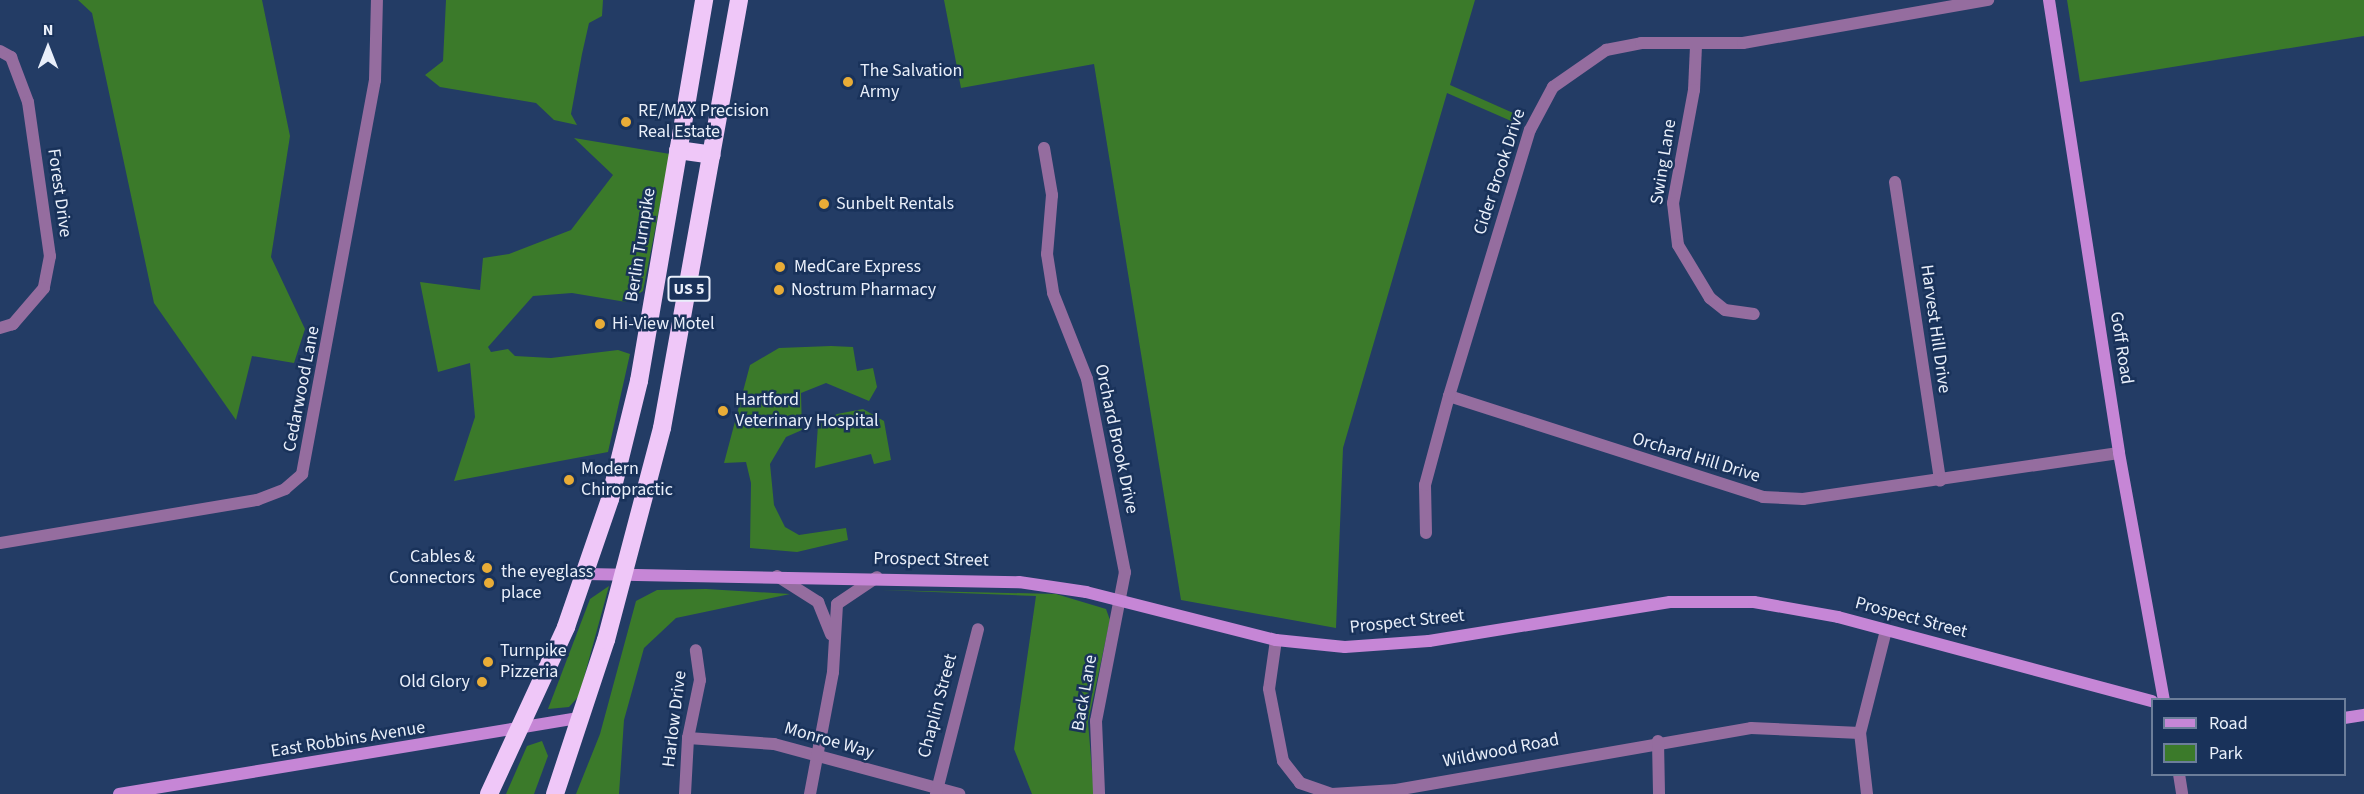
<!DOCTYPE html>
<html>
<head>
<meta charset="utf-8">
<style>
	body { margin:0 }
	#map { position:relative; width:2364px; height:794px; overflow:hidden; background:#233c65; font-family:"Source Sans 3",sans-serif }
	div>[style] { position:absolute }
	[style*='--x'] { left:calc(var(--x)*1px); top:calc(var(--y)*1px); width:calc(var(--w)*1px); rotate:calc(var(--a)*1deg) }
	.green>* { inset:0; background:#3b7a2a }
	.street>* { height:12px; margin:-6px; padding:0 6px; transform-origin:6px; border-radius:6px; background:#956d9f }
	.secondary>* { height:12px; margin:-6px; padding:0 6px; transform-origin:6px; border-radius:6px; background:#c686d6 }
	.highway>* { height:18px; margin:-9px; padding:0 9px; transform-origin:9px; border-radius:9px; background:#efc7f8 }
	.dots>* { width:16px; height:16px; translate:-50% -50%; box-sizing:border-box; border:3px solid #19325a; border-radius:50% }
	span { translate:-50% -50%; white-space:nowrap; text-align:center; line-height:1.15; -webkit-text-stroke:5px #19325a; paint-order:stroke }
	.shield-label span { padding:2px 4px; background:#19325a; border:2px solid; border-radius:4px; -webkit-text-stroke-width:0 }
	.shield-label { font-size:16px; color:#e9effa; font-weight:700 }
	.poi-label { font-size:18px; color:#e9effa }
	.left { translate:0 -50%; text-align:left }
	.right { translate:-100% -50%; text-align:right }
	.street-label { font-size:18px; color:#e9effa }
	.legend { position:absolute; left:2151px; top:698px; width:195px; height:78px; box-sizing:border-box; background:#19325a; border:2px solid #6c7e9a; margin:0; padding:8px 10px; list-style:none; font-size:18px; color:#e9effa }
	.legend li { display:flex; align-items:center; gap:12px; height:30px }
	.legend b { width:30px; border:2px solid #6c7e9a }
	.north { position:absolute; left:18px; top:18px; width:60px; height:60px; -webkit-text-stroke:4px #19325a; paint-order:stroke; rotate:0deg; font-size:16px; font-weight:700; line-height:24px; text-align:center; color:#e9effa }
	.north::after { content:''; display:block; margin:auto; width:21px; height:27px; background:#e9effa; clip-path:polygon(50% 0,100% 100%,50% 72%,0 100%) }
</style>
</head>
<body>
<div id="map">
	<div class="green">
		<div style="clip-path:polygon(78px 0,262px 0,290px 136px,271px 257px,305px 329px,294px 363px,252px 356px,236px 420px,154px 303px,92px 13px)"></div>
		<div style="clip-path:polygon(446px 0,603px 0,602px 16px,589px 23px,582px 54px,571px 114px,577px 125px,554px 120px,536px 103px,440px 87px,425px 75px,443px 61px)"></div>
		<div style="clip-path:polygon(944px 0,1475px 0,1450px 85px,1520px 116px,1518px 124px,1447px 93px,1343px 448px,1336px 628px,1181px 600px,1094px 64px,961px 88px)"></div>
		<div style="clip-path:polygon(2067px 0,2364px 0,2364px 36px,2080px 82px)"></div>
		<div style="clip-path:polygon(574px 138px,670px 154px,643px 291px,626px 302px,572px 293px,533px 296px,488px 347px,491px 352px,508px 349px,515px 356px,551px 358px,618px 350px,630px 354px,608px 452px,454px 481px,475px 417px,470px 363px,438px 372px,420px 282px,480px 290px,483px 258px,509px 254px,571px 230px,613px 175px)"></div>
		<div style="clip-path:polygon(831px 346px,853px 347px,857px 371px,873px 368px,877px 387px,869px 401px,826px 383px,801px 393px,802px 430px,786px 437px,770px 464px,774px 505px,785px 527px,799px 535px,846px 528px,848px 540px,797px 552px,750px 548px,751px 483px,746px 462px,724px 463px,750px 365px,779px 348px)"></div>
		<div style="clip-path:polygon(863px 409px,884px 421px,891px 460px,874px 464px,871px 454px,815px 468px,818px 425px,837px 414px)"></div>
		<div style="clip-path:polygon(609px 586px,579px 696px,569px 707px,548px 709px,590px 599px)"></div>
		<div style="clip-path:polygon(706px 589px,790px 594px,676px 618px,644px 648px,624px 720px,619px 794px,576px 794px,600px 734px,636px 601px,657px 590px)"></div>
		<div style="clip-path:polygon(881px 590px,1056px 594px,1106px 609px,1110px 620px,1088px 722px,1094px 794px,1032px 794px,1014px 749px,1036px 596px)"></div>
		<div style="clip-path:polygon(542px 741px,548px 756px,534px 794px,506px 794px,527px 746px)"></div>
	</div>
	<div class="street">
		<div style="--x:1696;--y:46;--w:44;--a:92.6"></div>
		<div style="--x:1694;--y:90;--w:115;--a:100.5"></div>
		<div style="--x:1673;--y:203;--w:42;--a:83.2"></div>
		<div style="--x:1678;--y:245;--w:62;--a:58.9"></div>
		<div style="--x:1710;--y:298;--w:19;--a:39"></div>
		<div style="--x:1725;--y:310;--w:29;--a:8"></div>
		<div style="--x:0;--y:51;--w:13;--a:29"></div>
		<div style="--x:11;--y:57;--w:48;--a:69.3"></div>
		<div style="--x:28;--y:102;--w:156;--a:81.9"></div>
		<div style="--x:50;--y:256;--w:33;--a:101"></div>
		<div style="--x:44;--y:288;--w:48;--a:130.7"></div>
		<div style="--x:13;--y:324;--w:14;--a:163"></div>
		<div style="--x:1044;--y:148;--w:48;--a:80.3"></div>
		<div style="--x:1052;--y:195;--w:59;--a:94.8"></div>
		<div style="--x:1047;--y:254;--w:39;--a:81"></div>
		<div style="--x:1053;--y:293;--w:92;--a:68.4"></div>
		<div style="--x:1087;--y:379;--w:197;--a:78.9"></div>
		<div style="--x:1125;--y:572;--w:152;--a:101"></div>
		<div style="--x:1096;--y:721;--w:73;--a:87.6"></div>
		<div style="--x:1895;--y:182;--w:302;--a:81.4"></div>
		<div style="--x:1449;--y:396;--w:330;--a:17.8"></div>
		<div style="--x:1763;--y:497;--w:40;--a:2.9"></div>
		<div style="--x:1803;--y:499;--w:319;--a:-8.3"></div>
		<div style="--x:1426;--y:533;--w:48;--a:-91.2"></div>
		<div style="--x:1425;--y:485;--w:92;--a:-74.9"></div>
		<div style="--x:1449;--y:396;--w:278;--a:-73.1"></div>
		<div style="--x:1530;--y:130;--w:49;--a:-61.9"></div>
		<div style="--x:1553;--y:87;--w:65;--a:-34.9"></div>
		<div style="--x:1606;--y:50;--w:36;--a:-11"></div>
		<div style="--x:1641;--y:43;--w:102;--a:0"></div>
		<div style="--x:1743;--y:43;--w:249;--a:-10"></div>
		<div style="--x:0;--y:543;--w:261;--a:-9.5"></div>
		<div style="--x:257;--y:500;--w:30;--a:-21"></div>
		<div style="--x:285;--y:489;--w:23;--a:-41"></div>
		<div style="--x:302;--y:474;--w:401;--a:-79.5"></div>
		<div style="--x:375;--y:80;--w:80;--a:-88.6"></div>
		<div style="--x:777;--y:576;--w:49;--a:32.4"></div>
		<div style="--x:818;--y:602;--w:35;--a:68"></div>
		<div style="--x:1276;--y:640;--w:49;--a:98.1"></div>
		<div style="--x:1269;--y:689;--w:73;--a:79"></div>
		<div style="--x:1283;--y:761;--w:28;--a:52"></div>
		<div style="--x:1300;--y:783;--w:34;--a:19"></div>
		<div style="--x:1332;--y:794;--w:64;--a:-3.6"></div>
		<div style="--x:1396;--y:790;--w:360;--a:-9.9"></div>
		<div style="--x:1751;--y:728;--w:109;--a:2.6"></div>
		<div style="--x:688;--y:738;--w:86;--a:4"></div>
		<div style="--x:774;--y:744;--w:192;--a:15.1"></div>
		<div style="--x:1658;--y:741;--w:53;--a:88.9"></div>
		<div style="--x:2179;--y:774;--w:20;--a:81"></div>
		<div style="--x:685;--y:794;--w:56;--a:-86.9"></div>
		<div style="--x:688;--y:738;--w:59;--a:-78.3"></div>
		<div style="--x:700;--y:680;--w:30;--a:-98"></div>
		<div style="--x:810;--y:794;--w:124;--a:-79.3"></div>
		<div style="--x:833;--y:672;--w:68;--a:-86.6"></div>
		<div style="--x:837;--y:604;--w:48;--a:-34"></div>
		<div style="--x:936;--y:794;--w:170;--a:-75.7"></div>
		<div style="--x:1867;--y:794;--w:61;--a:-96.5"></div>
		<div style="--x:1860;--y:733;--w:106;--a:-75.8"></div>
	</div>
	<div class="secondary">
		<div style="--x:2049;--y:0;--w:458;--a:81.2"></div>
		<div style="--x:2119;--y:453;--w:251;--a:79.7"></div>
		<div style="--x:586;--y:574;--w:433;--a:1.1"></div>
		<div style="--x:1019;--y:582;--w:68;--a:8.5"></div>
		<div style="--x:1086;--y:592;--w:196;--a:14.2"></div>
		<div style="--x:1276;--y:640;--w:69;--a:5.8"></div>
		<div style="--x:1345;--y:647;--w:84;--a:-4.1"></div>
		<div style="--x:1429;--y:641;--w:244;--a:-9.2"></div>
		<div style="--x:1670;--y:602;--w:84;--a:0"></div>
		<div style="--x:1754;--y:602;--w:85;--a:10.1"></div>
		<div style="--x:1838;--y:617;--w:325;--a:15"></div>
		<div style="--x:2344;--y:718;--w:20;--a:-9"></div>
		<div style="--x:119;--y:794;--w:469;--a:-9.4"></div>
	</div>
	<div class="highway">
		<div style="--x:678;--y:150;--w:34;--a:8"></div>
		<div style="--x:489;--y:794;--w:184;--a:-65.2"></div>
		<div style="--x:566;--y:627;--w:135;--a:-71"></div>
		<div style="--x:610;--y:499;--w:122;--a:-76.2"></div>
		<div style="--x:639;--y:381;--w:387;--a:-80.3"></div>
		<div style="--x:555;--y:794;--w:162;--a:-71.7"></div>
		<div style="--x:606;--y:640;--w:219;--a:-75.2"></div>
		<div style="--x:662;--y:428;--w:435;--a:-79.8"></div>
	</div>
	<div class="dots">
		<div style="left:848px;top:82px;background:#e8ac37"></div>
		<div style="left:626px;top:122px;background:#e8ac37"></div>
		<div style="left:824px;top:204px;background:#e8ac37"></div>
		<div style="left:780px;top:267px;background:#e8ac37"></div>
		<div style="left:779px;top:290px;background:#e8ac37"></div>
		<div style="left:600px;top:324px;background:#e8ac37"></div>
		<div style="left:723px;top:411px;background:#e8ac37"></div>
		<div style="left:569px;top:480px;background:#e8ac37"></div>
		<div style="left:487px;top:568px;background:#e8ac37"></div>
		<div style="left:489px;top:583px;background:#e8ac37"></div>
		<div style="left:488px;top:662px;background:#e8ac37"></div>
		<div style="left:482px;top:682px;background:#e8ac37"></div>
	</div>
	<div class="shield-label">
		<span style="left:689px;top:289px">US 5</span>
	</div>
	<div class="poi-label">
		<span class="left" style="left:860px;top:82px">The Salvation<br>Army</span>
		<span class="left" style="left:638px;top:122px">RE/MAX Precision<br>Real Estate</span>
		<span class="left" style="left:836px;top:204px">Sunbelt Rentals</span>
		<span class="left" style="left:794px;top:267px">MedCare Express</span>
		<span class="left" style="left:791px;top:290px">Nostrum Pharmacy</span>
		<span class="left" style="left:612px;top:324px">Hi-View Motel</span>
		<span class="left" style="left:735px;top:411px">Hartford<br>Veterinary Hospital</span>
		<span class="left" style="left:581px;top:480px">Modern<br>Chiropractic</span>
		<span class="right" style="left:475px;top:568px">Cables &amp;<br>Connectors</span>
		<span class="left" style="left:501px;top:583px">the eyeglass<br>place</span>
		<span class="left" style="left:500px;top:662px">Turnpike<br>Pizzeria</span>
		<span class="right" style="left:470px;top:682px">Old Glory</span>
	</div>
	<div class="street-label">
		<span style="left:1664px;top:162px;rotate:-81deg">Swing Lane</span>
		<span style="left:1500px;top:172px;rotate:-72deg">Cider Brook Drive</span>
		<span style="left:59px;top:193px;rotate:82deg">Forest Drive</span>
		<span style="left:641px;top:245px;rotate:-81deg">Berlin Turnpike</span>
		<span style="left:1935px;top:329px;rotate:82deg">Harvest Hill Drive</span>
		<span style="left:2121px;top:348px;rotate:81deg">Goff Road</span>
		<span style="left:302px;top:389px;rotate:-79deg">Cedarwood Lane</span>
		<span style="left:1116px;top:439px;rotate:78deg">Orchard Brook Drive</span>
		<span style="left:1696px;top:458px;rotate:17deg">Orchard Hill Drive</span>
		<span style="left:931px;top:560px;rotate:1deg">Prospect Street</span>
		<span style="left:1911px;top:618px;rotate:15deg">Prospect Street</span>
		<span style="left:1407px;top:622px;rotate:-6deg">Prospect Street</span>
		<span style="left:1085px;top:693px;rotate:-80deg">Back Lane</span>
		<span style="left:938px;top:706px;rotate:-75deg">Chaplin Street</span>
		<span style="left:675px;top:719px;rotate:-83deg">Harlow Drive</span>
		<span style="left:348px;top:740px;rotate:-9deg">East Robbins Avenue</span>
		<span style="left:829px;top:741px;rotate:16deg">Monroe Way</span>
		<span style="left:1501px;top:751px;rotate:-11deg">Wildwood Road</span>
	</div>
	<ul class="legend">
	<li><b style="height:8px;background:#c686d6"></b>Road</li>
	<li><b style="height:16px;background:#3b7a2a"></b>Park</li>
	</ul>
	<div class="north">N</div>
</div>
</body>
</html>
